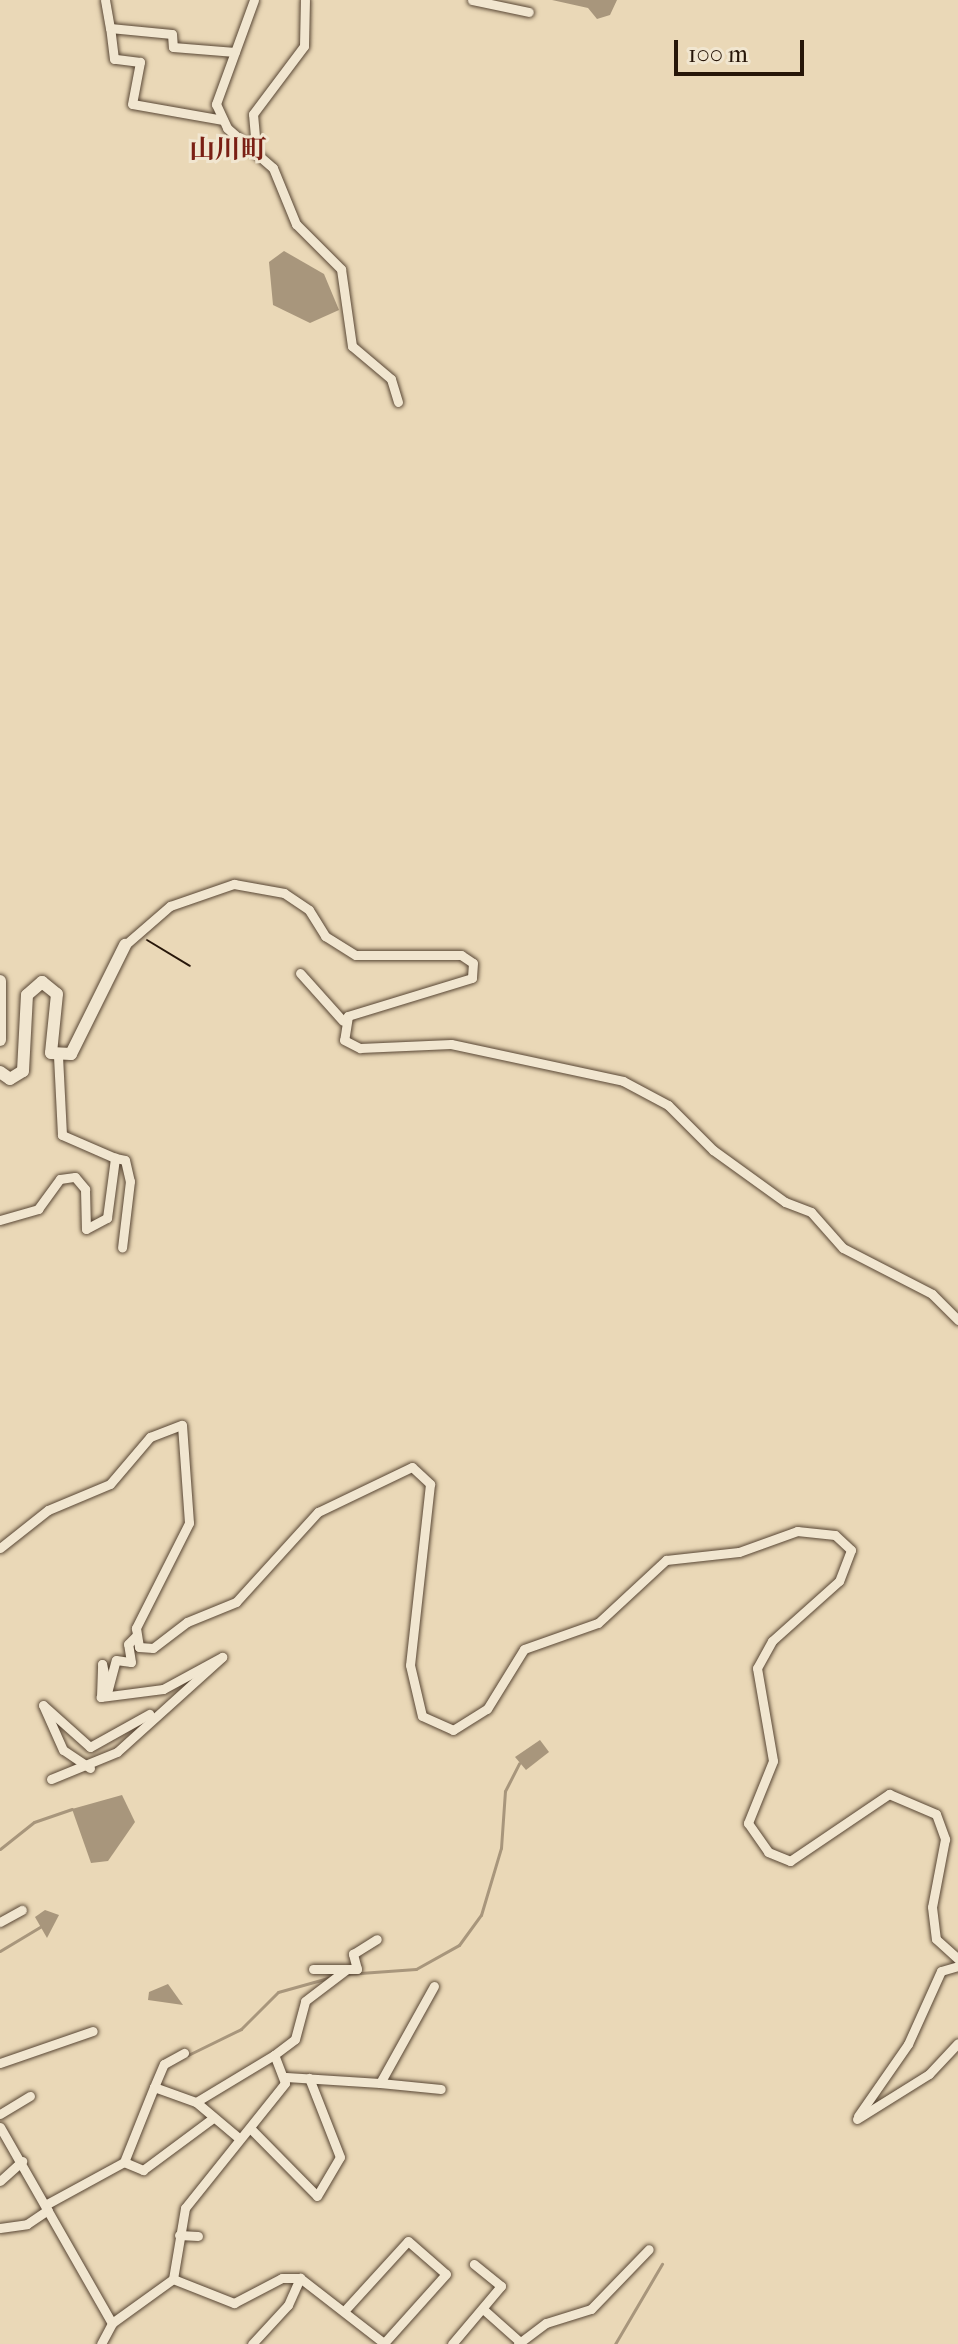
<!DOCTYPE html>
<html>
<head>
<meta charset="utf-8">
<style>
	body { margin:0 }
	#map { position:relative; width:958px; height:2344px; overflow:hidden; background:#ead8b7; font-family:"IM FELL French Canon","Noto Serif JP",serif }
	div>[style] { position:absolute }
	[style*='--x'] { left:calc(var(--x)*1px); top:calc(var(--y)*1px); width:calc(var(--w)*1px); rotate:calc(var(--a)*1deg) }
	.water>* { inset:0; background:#a8967c }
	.stream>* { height:3px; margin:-1.5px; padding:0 1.5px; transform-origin:1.5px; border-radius:1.5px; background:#a8967c }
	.roads { filter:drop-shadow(0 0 2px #584634) drop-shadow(0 0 2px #584634) }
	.street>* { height:9px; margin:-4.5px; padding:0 4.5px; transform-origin:4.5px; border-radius:4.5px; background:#f1e6d0 }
	.secondary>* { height:12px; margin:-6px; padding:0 6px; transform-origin:6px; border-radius:6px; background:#f1e6d0 }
	.tram>* { height:2px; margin:-1px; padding:0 1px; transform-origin:1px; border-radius:1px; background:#271609 }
	span { translate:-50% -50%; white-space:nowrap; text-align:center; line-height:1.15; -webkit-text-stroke:6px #f1e6d0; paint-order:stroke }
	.quarter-label { font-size:26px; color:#7a1f14; font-weight:700 }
	.scale { position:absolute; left:674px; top:40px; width:130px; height:36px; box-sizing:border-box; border:4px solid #271609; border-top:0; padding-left:10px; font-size:24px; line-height:28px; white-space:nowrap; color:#271609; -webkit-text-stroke:6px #f1e6d0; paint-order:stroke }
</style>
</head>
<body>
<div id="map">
	<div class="water">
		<div style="clip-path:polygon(552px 0,617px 0,610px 15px,597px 19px,588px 8px)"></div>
		<div style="clip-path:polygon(284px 251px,324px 274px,339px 310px,310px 323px,273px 305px,269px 262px)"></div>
		<div style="clip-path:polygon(540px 1740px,549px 1752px,526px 1770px,515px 1757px)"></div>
		<div style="clip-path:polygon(122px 1795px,135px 1822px,108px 1861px,91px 1863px,72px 1809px)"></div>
		<div style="clip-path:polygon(45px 1910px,59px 1915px,47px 1938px,35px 1917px)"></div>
		<div style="clip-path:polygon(168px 1984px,183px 2005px,148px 2000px,149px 1992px)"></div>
	</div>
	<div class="stream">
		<div style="--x:0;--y:1849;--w:43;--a:-38.5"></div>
		<div style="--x:34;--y:1822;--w:40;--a:-18.9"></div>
		<div style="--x:0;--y:1951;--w:47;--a:-31"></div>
		<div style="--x:346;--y:1974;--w:70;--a:-4.1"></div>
		<div style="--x:416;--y:1969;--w:49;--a:-29.2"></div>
		<div style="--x:459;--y:1945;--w:37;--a:-54"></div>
		<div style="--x:481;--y:1915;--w:70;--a:-73.4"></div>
		<div style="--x:501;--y:1848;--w:57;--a:-86"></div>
		<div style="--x:505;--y:1791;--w:31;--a:-63"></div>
		<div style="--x:188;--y:2055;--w:59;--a:-26.1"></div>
		<div style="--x:241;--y:2029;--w:52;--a:-45"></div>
		<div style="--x:278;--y:1992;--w:52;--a:-15.6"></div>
		<div style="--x:615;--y:2344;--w:93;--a:-59.6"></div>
	</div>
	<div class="roads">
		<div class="street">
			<div style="--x:105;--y:0;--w:28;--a:80"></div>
			<div style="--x:254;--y:0;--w:111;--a:110.1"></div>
			<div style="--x:216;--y:104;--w:26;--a:65"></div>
			<div style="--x:227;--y:128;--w:61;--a:41"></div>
			<div style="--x:273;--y:168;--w:61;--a:67.7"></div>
			<div style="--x:296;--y:224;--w:64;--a:45"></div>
			<div style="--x:341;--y:269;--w:78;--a:81.9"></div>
			<div style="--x:352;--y:346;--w:51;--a:40.2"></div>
			<div style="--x:391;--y:379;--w:24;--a:73"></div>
			<div style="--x:472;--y:0;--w:58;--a:11.9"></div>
			<div style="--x:223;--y:120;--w:92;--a:-170"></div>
			<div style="--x:132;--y:104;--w:43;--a:-79.2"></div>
			<div style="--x:140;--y:62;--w:26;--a:-173"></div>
			<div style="--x:114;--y:59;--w:31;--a:-97"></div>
			<div style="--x:110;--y:28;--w:62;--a:5.5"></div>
			<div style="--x:172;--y:34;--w:13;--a:86"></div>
			<div style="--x:173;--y:47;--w:62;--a:4.6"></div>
			<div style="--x:256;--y:148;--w:34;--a:-95"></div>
			<div style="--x:253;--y:114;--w:85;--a:-53.1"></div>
			<div style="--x:304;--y:46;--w:46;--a:-88.8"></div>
			<div style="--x:125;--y:945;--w:60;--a:-40.9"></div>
			<div style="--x:170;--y:906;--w:68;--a:-19"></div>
			<div style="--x:234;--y:884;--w:51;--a:10.2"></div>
			<div style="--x:284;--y:893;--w:30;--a:34"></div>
			<div style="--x:309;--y:910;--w:31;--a:58"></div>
			<div style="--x:325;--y:936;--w:36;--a:32"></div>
			<div style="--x:356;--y:955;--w:105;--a:0"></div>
			<div style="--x:461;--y:955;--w:14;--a:34"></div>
			<div style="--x:473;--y:963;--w:15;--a:94"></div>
			<div style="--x:472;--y:978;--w:130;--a:163"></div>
			<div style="--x:348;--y:1016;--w:24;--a:99"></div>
			<div style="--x:344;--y:1040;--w:18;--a:27"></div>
			<div style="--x:360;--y:1048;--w:91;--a:-2.5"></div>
			<div style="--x:451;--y:1044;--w:176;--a:12.1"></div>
			<div style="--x:623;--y:1081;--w:51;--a:28.1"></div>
			<div style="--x:668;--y:1105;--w:64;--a:45"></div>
			<div style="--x:713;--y:1150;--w:89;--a:35.8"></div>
			<div style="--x:785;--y:1202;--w:28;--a:21"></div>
			<div style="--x:811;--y:1212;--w:48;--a:48.4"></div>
			<div style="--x:843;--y:1248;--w:100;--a:27.3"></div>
			<div style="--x:932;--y:1294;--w:37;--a:45"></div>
			<div style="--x:300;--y:973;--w:64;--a:48.1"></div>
			<div style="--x:115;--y:1158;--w:10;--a:11"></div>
			<div style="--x:125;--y:1160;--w:22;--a:77"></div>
			<div style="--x:130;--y:1181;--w:67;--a:96.8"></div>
			<div style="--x:0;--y:1220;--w:40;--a:-16"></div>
			<div style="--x:38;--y:1209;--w:37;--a:-54"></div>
			<div style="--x:60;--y:1179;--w:15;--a:-8"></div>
			<div style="--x:75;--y:1177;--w:16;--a:50"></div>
			<div style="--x:85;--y:1189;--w:40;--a:88.6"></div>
			<div style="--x:86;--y:1229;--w:24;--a:-28"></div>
			<div style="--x:107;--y:1218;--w:61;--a:-82.4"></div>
			<div style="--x:115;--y:1158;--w:58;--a:-156.5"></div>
			<div style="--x:62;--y:1135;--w:78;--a:-92.9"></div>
			<div style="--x:0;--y:1548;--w:61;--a:-38.4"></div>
			<div style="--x:48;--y:1510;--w:67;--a:-22.8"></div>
			<div style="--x:110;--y:1484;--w:62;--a:-49.6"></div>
			<div style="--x:150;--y:1437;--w:34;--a:-21"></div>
			<div style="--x:182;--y:1425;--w:98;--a:85.9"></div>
			<div style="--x:189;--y:1523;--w:118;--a:116.8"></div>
			<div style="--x:136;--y:1628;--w:19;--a:81"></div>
			<div style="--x:139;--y:1647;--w:14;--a:4"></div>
			<div style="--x:153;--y:1648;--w:43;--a:-37.4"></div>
			<div style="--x:187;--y:1622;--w:53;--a:-22.2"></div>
			<div style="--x:236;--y:1602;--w:122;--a:-47.7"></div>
			<div style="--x:318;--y:1512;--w:104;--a:-25.6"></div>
			<div style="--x:412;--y:1467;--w:25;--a:43"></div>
			<div style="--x:430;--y:1484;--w:182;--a:96.3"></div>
			<div style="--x:410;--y:1665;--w:52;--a:76.8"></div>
			<div style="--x:422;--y:1716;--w:34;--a:24"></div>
			<div style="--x:453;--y:1730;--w:40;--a:-32"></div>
			<div style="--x:487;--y:1709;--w:70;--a:-58.3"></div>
			<div style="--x:524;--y:1649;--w:78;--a:-19.4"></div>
			<div style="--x:598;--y:1623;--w:93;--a:-42.8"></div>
			<div style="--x:666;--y:1560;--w:73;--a:-6.3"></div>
			<div style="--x:739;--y:1552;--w:62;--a:-19.9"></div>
			<div style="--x:797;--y:1531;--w:38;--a:6"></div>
			<div style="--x:835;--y:1535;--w:22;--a:43"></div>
			<div style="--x:851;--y:1550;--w:33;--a:111"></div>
			<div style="--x:839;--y:1581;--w:90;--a:138.2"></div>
			<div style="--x:772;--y:1641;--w:31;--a:119"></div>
			<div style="--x:757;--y:1668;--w:94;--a:80.2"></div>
			<div style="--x:773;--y:1761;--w:67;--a:112"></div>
			<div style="--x:748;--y:1823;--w:35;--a:55"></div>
			<div style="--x:768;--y:1852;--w:24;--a:22"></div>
			<div style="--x:790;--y:1861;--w:120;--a:-34.1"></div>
			<div style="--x:889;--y:1794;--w:51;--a:23.1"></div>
			<div style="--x:936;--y:1814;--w:27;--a:70"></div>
			<div style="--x:945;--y:1839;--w:69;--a:100.8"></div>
			<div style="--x:932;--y:1907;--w:32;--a:83"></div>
			<div style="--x:936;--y:1939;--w:30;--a:42"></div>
			<div style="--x:90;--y:1768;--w:32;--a:-146"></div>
			<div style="--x:63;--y:1750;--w:49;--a:-114"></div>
			<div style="--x:43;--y:1705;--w:63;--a:41.8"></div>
			<div style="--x:90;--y:1747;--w:68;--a:-29.2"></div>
			<div style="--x:51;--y:1779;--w:71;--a:-22.2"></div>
			<div style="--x:117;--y:1752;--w:142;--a:-42.1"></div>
			<div style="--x:222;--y:1657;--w:67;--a:151.5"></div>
			<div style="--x:163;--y:1689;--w:63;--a:172.6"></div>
			<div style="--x:101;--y:1697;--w:33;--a:-88"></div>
			<div style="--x:102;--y:1664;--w:26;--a:77"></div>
			<div style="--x:108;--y:1689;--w:30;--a:-75"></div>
			<div style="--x:116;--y:1660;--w:15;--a:8"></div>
			<div style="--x:131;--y:1662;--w:18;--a:-99"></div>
			<div style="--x:128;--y:1644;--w:11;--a:-45"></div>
			<div style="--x:0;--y:1922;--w:25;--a:-29"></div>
			<div style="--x:313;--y:1969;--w:44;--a:0"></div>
			<div style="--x:357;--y:1969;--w:16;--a:-105"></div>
			<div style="--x:353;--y:1954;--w:28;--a:-32"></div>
			<div style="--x:0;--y:2063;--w:98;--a:-19"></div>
			<div style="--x:286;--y:2077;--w:94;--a:3.7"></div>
			<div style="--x:380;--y:2083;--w:111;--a:-60.9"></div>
			<div style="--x:380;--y:2083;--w:61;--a:5.6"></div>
			<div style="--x:154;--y:2087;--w:25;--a:-67"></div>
			<div style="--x:164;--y:2064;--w:23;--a:-29"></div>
			<div style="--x:196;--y:2102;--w:57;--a:40.1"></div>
			<div style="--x:0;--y:2114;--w:35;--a:-31"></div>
			<div style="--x:858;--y:2116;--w:88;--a:-55.2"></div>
			<div style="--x:908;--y:2044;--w:80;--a:-65.7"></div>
			<div style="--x:941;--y:1971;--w:18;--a:-16"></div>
			<div style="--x:857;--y:2119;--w:85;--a:-32"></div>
			<div style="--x:929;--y:2074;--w:42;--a:-46.9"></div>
			<div style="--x:0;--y:2127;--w:226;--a:60.3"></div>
			<div style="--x:250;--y:2128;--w:95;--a:45.4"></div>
			<div style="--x:317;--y:2196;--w:45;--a:-59.5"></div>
			<div style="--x:340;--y:2157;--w:85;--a:-111.4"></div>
			<div style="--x:124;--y:2162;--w:21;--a:23"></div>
			<div style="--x:143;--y:2170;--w:87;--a:-36.6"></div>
			<div style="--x:0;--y:2181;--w:30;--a:-42"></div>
			<div style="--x:47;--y:2204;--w:88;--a:-28.6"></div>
			<div style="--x:124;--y:2162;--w:81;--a:-68.2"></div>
			<div style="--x:154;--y:2087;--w:45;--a:19.7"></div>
			<div style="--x:196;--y:2102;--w:91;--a:-31.1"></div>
			<div style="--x:274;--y:2055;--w:26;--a:-37"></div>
			<div style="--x:295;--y:2039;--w:39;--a:-75"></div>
			<div style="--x:305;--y:2001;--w:53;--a:-37.3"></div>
			<div style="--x:0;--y:2228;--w:27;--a:-8"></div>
			<div style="--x:27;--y:2224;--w:25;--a:-34"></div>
			<div style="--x:179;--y:2235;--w:19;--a:3"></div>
			<div style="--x:173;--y:2279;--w:72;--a:-80.4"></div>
			<div style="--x:185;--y:2208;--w:160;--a:-51.3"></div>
			<div style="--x:285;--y:2083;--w:30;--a:-111"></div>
			<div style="--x:173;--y:2279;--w:66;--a:21.5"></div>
			<div style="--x:234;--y:2303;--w:54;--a:-27.5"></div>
			<div style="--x:282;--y:2278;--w:18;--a:0"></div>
			<div style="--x:300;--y:2278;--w:108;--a:37.8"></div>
			<div style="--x:483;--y:2309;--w:50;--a:41.7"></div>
			<div style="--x:345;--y:2310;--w:93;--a:-47.6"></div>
			<div style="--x:408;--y:2241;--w:50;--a:41"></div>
			<div style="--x:446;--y:2274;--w:93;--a:131.9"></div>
			<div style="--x:101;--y:2344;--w:24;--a:-62"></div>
			<div style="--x:112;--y:2323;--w:75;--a:-35.8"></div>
			<div style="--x:252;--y:2344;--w:53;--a:-47.3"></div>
			<div style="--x:288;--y:2305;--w:30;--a:-66"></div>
			<div style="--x:452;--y:2344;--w:76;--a:-49.8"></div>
			<div style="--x:501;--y:2286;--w:35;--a:-141"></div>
			<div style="--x:518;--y:2344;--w:35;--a:-37"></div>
			<div style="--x:546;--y:2323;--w:47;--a:-17.3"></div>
			<div style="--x:591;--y:2309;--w:83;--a:-46"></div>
		</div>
		<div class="secondary">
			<div style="--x:0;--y:981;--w:59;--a:90"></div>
			<div style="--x:0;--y:1072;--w:12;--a:35"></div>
			<div style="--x:10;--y:1079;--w:15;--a:-32"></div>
			<div style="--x:23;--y:1071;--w:76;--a:-87"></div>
			<div style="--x:27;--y:995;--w:20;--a:-41"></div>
			<div style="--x:42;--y:982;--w:19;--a:39"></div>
			<div style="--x:57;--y:994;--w:59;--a:95.8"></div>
			<div style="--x:51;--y:1053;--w:20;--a:3"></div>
			<div style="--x:71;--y:1054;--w:122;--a:-63.6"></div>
		</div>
	</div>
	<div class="tram">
		<div style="--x:147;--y:940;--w:50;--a:31.2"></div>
	</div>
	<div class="quarter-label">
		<span style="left:228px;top:150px">山川町</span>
	</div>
	<div class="scale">100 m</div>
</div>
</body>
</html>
